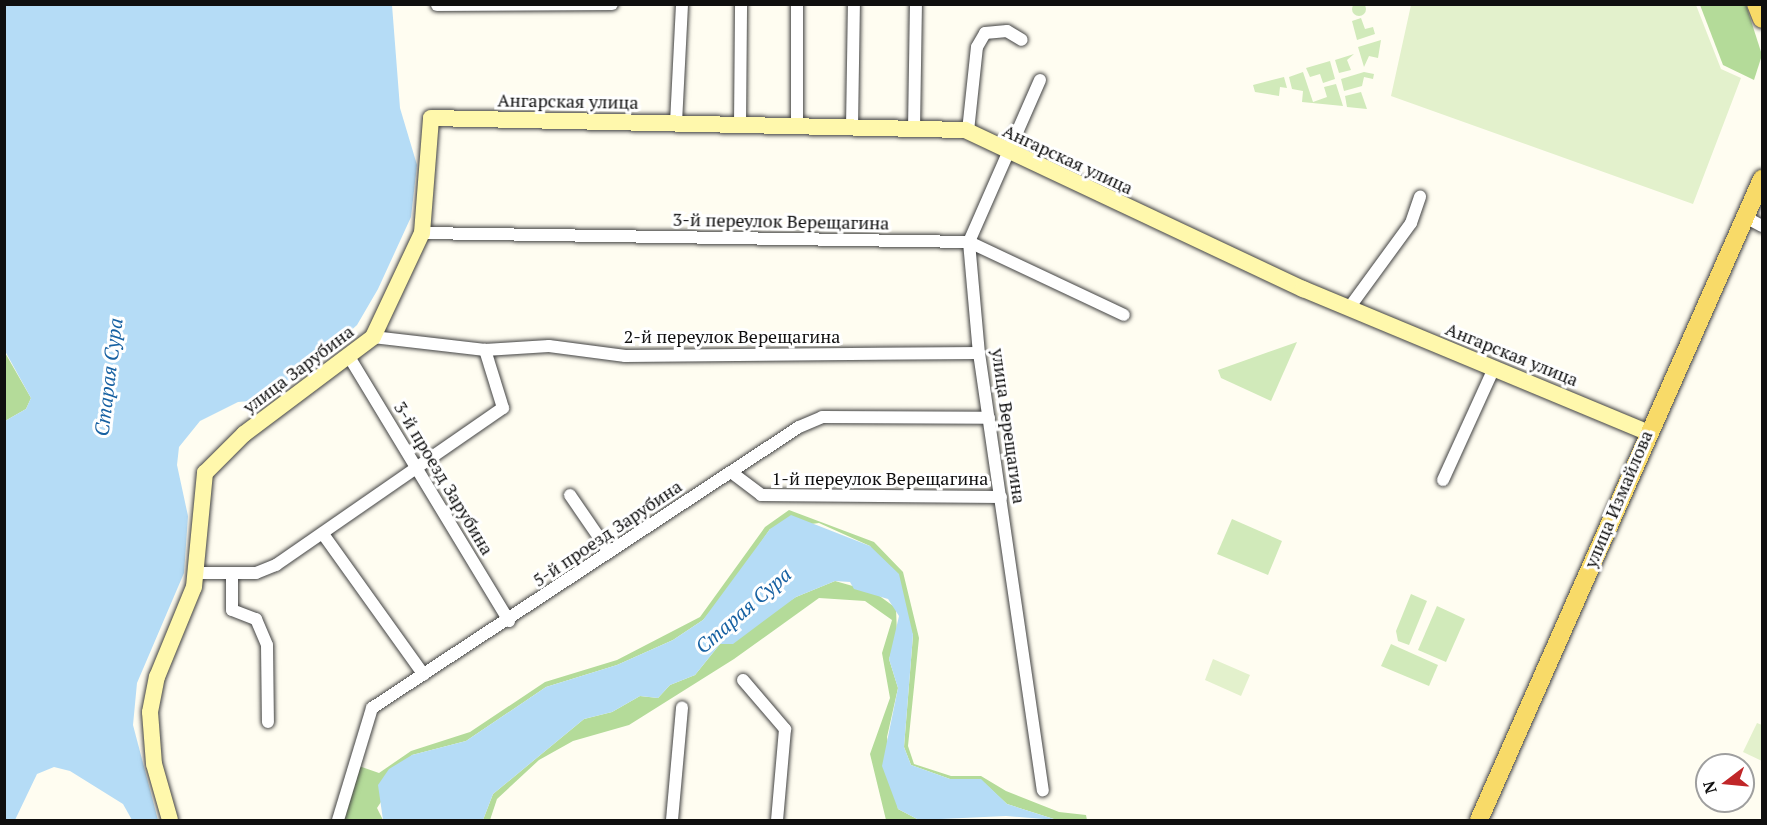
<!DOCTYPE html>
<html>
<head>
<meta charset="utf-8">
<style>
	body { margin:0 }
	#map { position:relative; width:1767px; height:825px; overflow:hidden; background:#fffdf1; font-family:"PT Serif",serif }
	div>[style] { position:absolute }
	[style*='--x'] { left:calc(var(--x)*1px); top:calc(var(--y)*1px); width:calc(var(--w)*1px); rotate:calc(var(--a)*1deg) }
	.green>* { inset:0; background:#d1eaba }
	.round { border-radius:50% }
	.forest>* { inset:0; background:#b4db99 }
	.pitch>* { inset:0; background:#e3f1cc }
	.water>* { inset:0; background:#b5dcf6 }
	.roads { filter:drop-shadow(0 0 2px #424242) drop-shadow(0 0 2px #424242) }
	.street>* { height:12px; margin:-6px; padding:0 6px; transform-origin:6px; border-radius:6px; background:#fff }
	.secondary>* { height:16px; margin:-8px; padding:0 8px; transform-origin:8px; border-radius:8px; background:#fff8ac }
	.primary>* { height:18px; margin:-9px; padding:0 9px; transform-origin:9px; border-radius:9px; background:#f8da68 }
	span { translate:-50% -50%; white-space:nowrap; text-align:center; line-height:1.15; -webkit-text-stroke:6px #fff; paint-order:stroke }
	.street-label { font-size:18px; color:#0f0f0f }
	.water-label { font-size:20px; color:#1761a2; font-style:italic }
	.frame { position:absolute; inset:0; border:6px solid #0f0f0f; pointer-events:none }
	.north { position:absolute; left:1695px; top:753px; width:60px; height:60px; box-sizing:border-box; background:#fff; border:2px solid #9f9f9f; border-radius:50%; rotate:254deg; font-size:16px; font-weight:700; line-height:24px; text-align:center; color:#0f0f0f }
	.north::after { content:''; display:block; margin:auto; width:21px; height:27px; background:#c02628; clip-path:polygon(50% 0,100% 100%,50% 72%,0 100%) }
</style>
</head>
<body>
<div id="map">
	<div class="green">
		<div class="round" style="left:1352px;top:2px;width:14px;height:14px"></div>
		<div style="clip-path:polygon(1361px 18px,1365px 29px,1373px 27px,1375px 34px,1357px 40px,1352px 21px)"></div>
		<div style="clip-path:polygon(1381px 40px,1378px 58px,1369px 56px,1364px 67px,1358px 47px)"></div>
		<div style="clip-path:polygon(1354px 54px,1347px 60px,1351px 70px,1339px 73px,1335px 60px)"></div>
		<div style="clip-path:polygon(1330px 61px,1335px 79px,1323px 83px,1320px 74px,1310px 77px,1306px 68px)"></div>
		<div style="clip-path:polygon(1303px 72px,1313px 102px,1327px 97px,1324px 87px,1336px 84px,1343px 106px,1302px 102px,1303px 91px,1292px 89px,1289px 77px)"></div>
		<div style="clip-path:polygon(1364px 72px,1374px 74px,1373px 79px,1364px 77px,1362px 86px,1344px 91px,1341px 79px)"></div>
		<div style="clip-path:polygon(1284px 77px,1287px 88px,1280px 87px,1279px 96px,1255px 92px,1253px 85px)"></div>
		<div style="clip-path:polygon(1361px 92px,1367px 109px,1347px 107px,1345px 96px)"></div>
		<div style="clip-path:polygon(1297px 342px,1271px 401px,1221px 378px,1218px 370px)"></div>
		<div style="clip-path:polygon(1232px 519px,1282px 541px,1268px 575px,1217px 554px)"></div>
		<div style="clip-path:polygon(1411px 594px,1427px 601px,1409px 645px,1398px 641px,1396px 631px)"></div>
		<div style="clip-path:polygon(1437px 606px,1465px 619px,1446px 662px,1418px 650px)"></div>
		<div style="clip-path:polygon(1391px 644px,1438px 665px,1429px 686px,1381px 666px)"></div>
	</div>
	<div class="forest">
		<div style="clip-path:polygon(1700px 5px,1746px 5px,1762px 55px,1754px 80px,1723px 65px)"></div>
		<div style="clip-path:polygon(4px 351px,31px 398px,26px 409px,5px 421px)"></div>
		<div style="clip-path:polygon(789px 510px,874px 542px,903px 572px,919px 638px,908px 746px,914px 764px,951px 776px,981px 776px,1006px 791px,1059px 812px,1086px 815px,1087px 820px,1057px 820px,1007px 804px,981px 780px,950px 779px,911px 765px,904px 747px,913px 635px,870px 546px,819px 523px,770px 529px,726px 593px,703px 620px,673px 640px,617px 665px,546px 687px,466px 741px,412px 755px,377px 808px,383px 820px,340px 820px,356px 765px,379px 773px,411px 751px,470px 732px,545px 682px,617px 660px,700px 617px,765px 527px)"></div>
		<div style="clip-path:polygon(835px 581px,874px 592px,896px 608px,897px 636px,889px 659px,898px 688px,887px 737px,898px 809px,919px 820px,886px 820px,870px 754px,890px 698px,882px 653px,892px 620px,865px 601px,819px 598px,734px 659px,629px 725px,573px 741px,539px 760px,497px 799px,490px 820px,483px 820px,493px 794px,584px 719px,612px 712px,640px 696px,658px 698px,670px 685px,695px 675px,720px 644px,796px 597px)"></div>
	</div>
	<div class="pitch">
		<div style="clip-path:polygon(1411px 5px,1696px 5px,1721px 69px,1741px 78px,1693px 204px,1391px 96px)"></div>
		<div style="clip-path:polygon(1213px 659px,1250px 675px,1241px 696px,1205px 680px)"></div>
		<div style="clip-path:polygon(1757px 723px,1762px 725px,1762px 761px,1743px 752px)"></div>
	</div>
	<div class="water">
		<div style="clip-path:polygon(5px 4px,392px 5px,400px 108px,417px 165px,411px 217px,378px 289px,357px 325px,301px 376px,263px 400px,238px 402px,200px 421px,179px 447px,177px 465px,188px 516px,184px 573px,137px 683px,133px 725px,158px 820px,132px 820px,123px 804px,70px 771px,54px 767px,37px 774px,15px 820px,5px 820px,5px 421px,26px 409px,31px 398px,5px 351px)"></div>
		<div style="clip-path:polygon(791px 515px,870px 546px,899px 574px,913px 635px,904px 747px,911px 765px,950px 779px,981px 779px,1007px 804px,1057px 820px,1006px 816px,919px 820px,898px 809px,882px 766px,898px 688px,889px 659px,899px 616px,888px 599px,854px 589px,850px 582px,835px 581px,796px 597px,733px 644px,720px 644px,695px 675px,670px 685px,658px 698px,640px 696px,612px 712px,584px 719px,493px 794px,483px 820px,383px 820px,378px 785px,389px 769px,412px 755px,466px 741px,546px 687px,617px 665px,673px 640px,703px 620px,770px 529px)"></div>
	</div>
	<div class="roads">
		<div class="street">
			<div style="--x:437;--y:5;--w:175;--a:-0.3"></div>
			<div style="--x:1040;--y:80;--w:177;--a:113.7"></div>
			<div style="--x:969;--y:242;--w:111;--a:84.9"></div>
			<div style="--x:979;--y:353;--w:442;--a:81.7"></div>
			<div style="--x:676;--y:123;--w:119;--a:-87.1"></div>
			<div style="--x:740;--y:125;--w:121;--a:-89.5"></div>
			<div style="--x:797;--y:126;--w:122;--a:-90"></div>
			<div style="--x:852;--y:127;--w:123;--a:-89.1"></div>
			<div style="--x:914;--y:129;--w:125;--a:-89.1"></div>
			<div style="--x:968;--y:131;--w:84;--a:-83.9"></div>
			<div style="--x:977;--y:47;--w:16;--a:-60"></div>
			<div style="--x:985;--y:33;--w:22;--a:-5"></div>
			<div style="--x:1007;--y:31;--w:17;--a:31"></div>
			<div style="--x:1747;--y:218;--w:17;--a:28"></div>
			<div style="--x:422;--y:233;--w:547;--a:0.94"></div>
			<div style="--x:969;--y:242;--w:171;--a:25.2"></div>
			<div style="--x:1349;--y:308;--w:105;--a:-53.9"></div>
			<div style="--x:1411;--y:223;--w:28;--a:-71"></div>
			<div style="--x:373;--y:337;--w:113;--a:6.6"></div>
			<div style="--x:485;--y:350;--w:64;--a:-3.6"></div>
			<div style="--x:549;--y:346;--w:77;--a:7.5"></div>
			<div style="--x:625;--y:356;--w:354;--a:-0.5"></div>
			<div style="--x:348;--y:355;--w:311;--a:58.8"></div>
			<div style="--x:731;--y:472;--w:38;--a:37"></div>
			<div style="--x:761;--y:495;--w:240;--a:0.5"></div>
			<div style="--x:1443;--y:480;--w:123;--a:-65.5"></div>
			<div style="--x:570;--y:495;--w:69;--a:55.6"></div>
			<div style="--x:323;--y:534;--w:173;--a:54.4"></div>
			<div style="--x:196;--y:573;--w:60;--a:0"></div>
			<div style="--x:256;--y:573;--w:22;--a:-22"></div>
			<div style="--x:276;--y:565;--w:276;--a:-34.7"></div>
			<div style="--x:503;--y:408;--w:61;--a:-107.2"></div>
			<div style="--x:232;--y:575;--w:35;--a:90"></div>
			<div style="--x:232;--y:610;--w:26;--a:21"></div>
			<div style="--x:256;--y:619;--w:28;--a:67"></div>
			<div style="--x:267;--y:645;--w:77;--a:89.3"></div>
			<div style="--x:743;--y:680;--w:65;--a:49.4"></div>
			<div style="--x:785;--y:729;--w:91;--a:95"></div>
			<div style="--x:338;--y:820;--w:117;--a:-73.1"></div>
			<div style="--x:372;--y:708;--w:511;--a:-33.35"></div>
			<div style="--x:799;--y:427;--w:25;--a:-23"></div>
			<div style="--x:822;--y:417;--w:167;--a:0.3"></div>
			<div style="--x:672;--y:820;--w:113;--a:-84.9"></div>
		</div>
		<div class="secondary">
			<div style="--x:170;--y:820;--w:58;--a:-105.9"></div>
			<div style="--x:154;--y:764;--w:52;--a:-94.4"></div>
			<div style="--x:150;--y:712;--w:36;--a:-79"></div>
			<div style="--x:157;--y:677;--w:97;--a:-67.7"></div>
			<div style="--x:194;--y:587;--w:115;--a:-84.5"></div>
			<div style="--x:205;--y:473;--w:55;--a:-45"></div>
			<div style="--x:244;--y:434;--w:161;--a:-36.9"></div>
			<div style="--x:373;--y:337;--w:115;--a:-64.8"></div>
			<div style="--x:422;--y:233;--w:115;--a:-85.5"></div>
			<div style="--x:431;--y:118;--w:534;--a:1.29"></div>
			<div style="--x:965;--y:130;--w:374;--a:25.2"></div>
			<div style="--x:1303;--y:289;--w:373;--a:22.6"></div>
		</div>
		<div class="primary">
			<div style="--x:1756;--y:4;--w:16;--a:68"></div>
			<div style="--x:1479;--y:820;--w:701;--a:-66.18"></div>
		</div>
	</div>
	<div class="street-label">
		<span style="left:568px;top:101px;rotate:1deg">Ангарская улица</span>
		<span style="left:1068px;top:159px;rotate:25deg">Ангарская улица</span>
		<span style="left:781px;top:221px;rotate:1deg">3-й переулок Верещагина</span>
		<span style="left:732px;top:336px">2-й переулок Верещагина</span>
		<span style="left:1512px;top:354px;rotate:22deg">Ангарская улица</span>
		<span style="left:298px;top:369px;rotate:-37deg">улица Зарубина</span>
		<span style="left:1009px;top:426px;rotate:82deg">улица Верещагина</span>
		<span style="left:444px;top:478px;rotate:59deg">3-й проезд Зарубина</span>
		<span style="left:880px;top:478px">1-й переулок Верещагина</span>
		<span style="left:1618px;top:499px;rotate:-67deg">улица Измайлова</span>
		<span style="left:607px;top:533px;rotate:-34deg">5-й проезд Зарубина</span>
	</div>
	<div class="water-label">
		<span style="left:108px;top:377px;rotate:-83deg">Старая Сура</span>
		<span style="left:743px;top:610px;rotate:-41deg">Старая Сура</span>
	</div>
	<div class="frame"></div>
	<div class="north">N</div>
</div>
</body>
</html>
